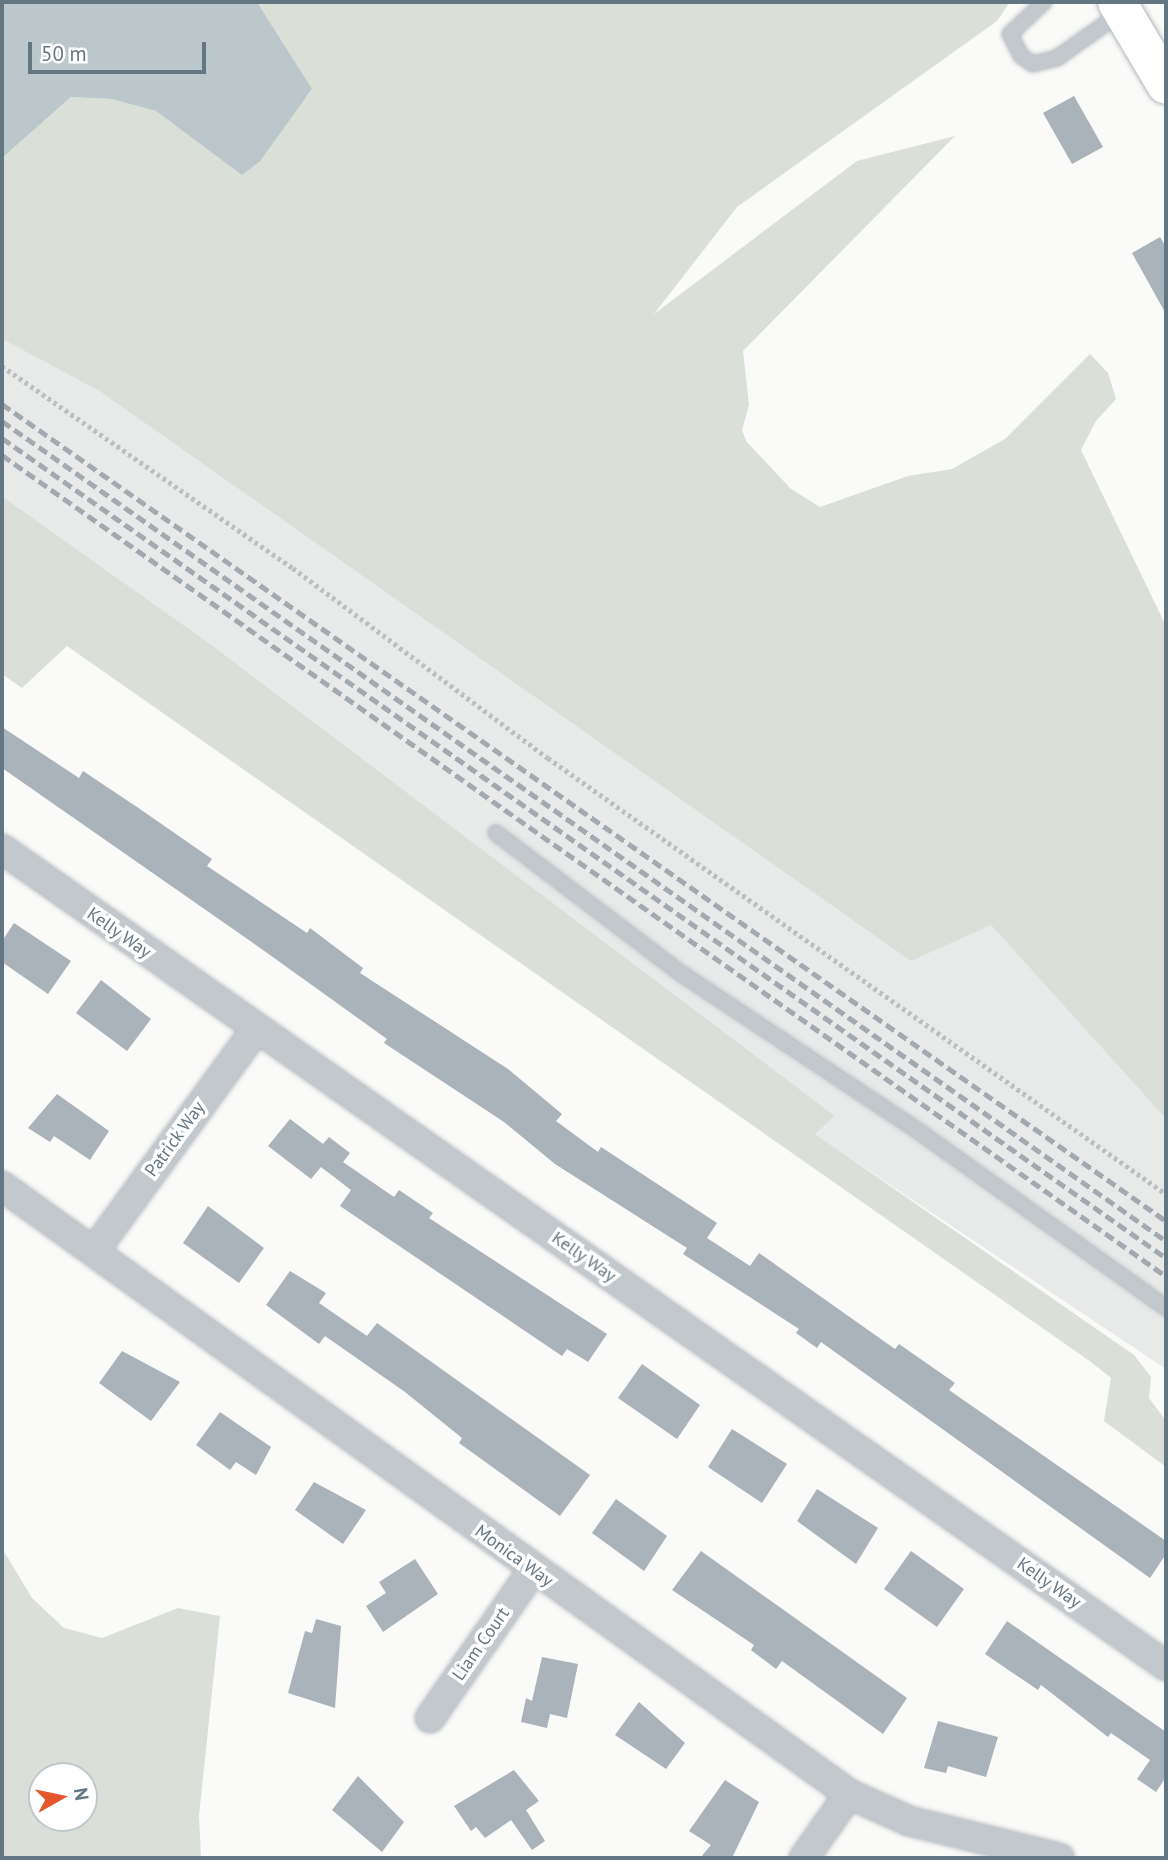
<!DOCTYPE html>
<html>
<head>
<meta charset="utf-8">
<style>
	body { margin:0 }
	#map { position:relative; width:1168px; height:1860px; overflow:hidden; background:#fafaf8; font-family:"PT Sans",sans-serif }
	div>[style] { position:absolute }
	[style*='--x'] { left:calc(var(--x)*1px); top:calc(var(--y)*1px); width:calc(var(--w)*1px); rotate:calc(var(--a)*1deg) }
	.built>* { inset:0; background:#e8e9e9 }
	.green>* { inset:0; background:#dadfd7 }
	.water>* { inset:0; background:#bbc7cb }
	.building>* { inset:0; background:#aab3b9 }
	.path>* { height:4.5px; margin-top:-2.25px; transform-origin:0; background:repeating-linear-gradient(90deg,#bbbfc2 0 3.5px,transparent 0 7px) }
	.roads { filter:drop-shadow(0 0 2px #b3babf) drop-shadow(0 0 2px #b3babf) }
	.lane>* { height:14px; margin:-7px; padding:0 7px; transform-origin:7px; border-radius:7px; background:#c3c8cc }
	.street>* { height:28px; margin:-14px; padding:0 14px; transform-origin:14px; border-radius:14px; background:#c3c8cc }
	.secondary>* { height:38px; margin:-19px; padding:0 19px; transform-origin:19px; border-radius:19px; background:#fff }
	.rail>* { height:5px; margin-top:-2.5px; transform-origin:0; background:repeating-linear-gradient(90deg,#a2aab0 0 10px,transparent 0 15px) }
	span { translate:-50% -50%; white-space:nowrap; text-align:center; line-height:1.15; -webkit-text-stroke:7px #fff; paint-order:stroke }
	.street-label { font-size:18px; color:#657683 }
	.frame { position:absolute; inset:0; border:4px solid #657683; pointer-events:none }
	.north { position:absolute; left:28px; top:1762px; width:70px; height:70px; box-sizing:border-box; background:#fff; border:2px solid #c1c8cd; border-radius:50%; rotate:81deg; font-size:19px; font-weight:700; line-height:28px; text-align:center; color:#657683 }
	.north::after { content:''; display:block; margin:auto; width:24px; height:32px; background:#e4572e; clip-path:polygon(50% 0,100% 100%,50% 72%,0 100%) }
	.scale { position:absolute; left:28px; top:42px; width:178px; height:32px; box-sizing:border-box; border:4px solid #657683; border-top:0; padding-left:9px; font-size:21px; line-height:24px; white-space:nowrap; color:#657683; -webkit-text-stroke:5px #fff; paint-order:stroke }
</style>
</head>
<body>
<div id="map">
	<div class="built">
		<div style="clip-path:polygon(2px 339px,101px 392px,991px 925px,1166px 1119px,1166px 1369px,814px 1134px,835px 1116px,213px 646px,2px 496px)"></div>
	</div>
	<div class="green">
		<div style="clip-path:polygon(257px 2px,1010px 2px,997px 21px,737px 207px,654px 314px,857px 161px,955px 136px,743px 351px,749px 405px,742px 430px,746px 441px,791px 489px,820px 507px,908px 476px,952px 469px,1005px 439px,1090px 354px,1108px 373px,1116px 399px,1096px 421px,1081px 450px,1166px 626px,1166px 1119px,991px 925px,911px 961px,101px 392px,2px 339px,2px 158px,71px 97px,111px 99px,156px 111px,242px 174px,312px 90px)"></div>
		<div style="clip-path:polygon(2px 496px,213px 646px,835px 1116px,815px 1134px,1134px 1355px,1151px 1377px,1149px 1398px,1166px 1421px,1166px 1467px,1104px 1421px,1111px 1378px,1091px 1362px,67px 646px,22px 688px,2px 674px)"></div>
		<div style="clip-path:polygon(evenodd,2px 1548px,32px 1598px,64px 1628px,102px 1638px,178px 1608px,220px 1616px,199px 1816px,201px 1858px,2px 1858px,2px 1548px,84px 1776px,84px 1818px,42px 1818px,42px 1776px,84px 1776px)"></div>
	</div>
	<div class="water">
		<div style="clip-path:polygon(2px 2px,257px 2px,312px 89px,260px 161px,242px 175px,156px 111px,111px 99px,71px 97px,2px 158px)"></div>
	</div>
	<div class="building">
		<div style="clip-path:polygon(1074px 96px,1103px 147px,1072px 164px,1043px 113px)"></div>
		<div style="clip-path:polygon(1160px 237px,1166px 247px,1166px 314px,1132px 253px)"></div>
		<div style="clip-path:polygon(2px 727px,79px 778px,83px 771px,137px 807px,212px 859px,207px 866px,307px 933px,310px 928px,363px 968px,360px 973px,508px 1069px,562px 1114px,556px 1121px,598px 1152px,601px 1147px,717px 1223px,707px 1238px,750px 1266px,759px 1253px,895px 1349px,899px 1344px,955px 1383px,949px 1390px,1166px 1541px,1166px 1554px,1150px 1578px,821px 1342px,817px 1348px,796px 1333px,799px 1329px,683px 1254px,687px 1248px,555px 1164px,504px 1122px,384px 1043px,387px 1039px,263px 950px,2px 768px)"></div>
		<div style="clip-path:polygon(14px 923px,71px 961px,48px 994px,2px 962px,2px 941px)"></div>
		<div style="clip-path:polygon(101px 980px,151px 1019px,127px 1051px,76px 1013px)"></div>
		<div style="clip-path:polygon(57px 1094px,109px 1131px,90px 1160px,54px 1136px,50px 1142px,28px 1128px)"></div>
		<div style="clip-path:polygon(290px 1119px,323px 1144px,329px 1137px,350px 1153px,343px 1162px,394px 1197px,399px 1190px,433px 1213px,429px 1218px,607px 1334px,588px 1362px,567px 1349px,562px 1356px,340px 1206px,351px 1190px,321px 1167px,311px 1179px,268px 1146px)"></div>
		<div style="clip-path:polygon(208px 1206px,264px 1248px,239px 1283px,183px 1243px)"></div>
		<div style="clip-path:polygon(290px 1271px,326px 1293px,319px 1303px,367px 1336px,377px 1323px,590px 1475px,560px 1516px,459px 1443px,462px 1438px,405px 1392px,325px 1336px,319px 1344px,266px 1305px)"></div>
		<div style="clip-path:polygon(122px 1351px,180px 1382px,151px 1421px,99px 1383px)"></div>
		<div style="clip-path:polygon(642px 1364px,700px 1405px,677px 1439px,618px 1398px)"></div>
		<div style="clip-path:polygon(220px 1412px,271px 1447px,256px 1475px,236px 1462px,230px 1470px,196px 1445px)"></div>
		<div style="clip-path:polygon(732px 1429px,787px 1464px,762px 1503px,708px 1467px)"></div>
		<div style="clip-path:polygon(314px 1482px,366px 1510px,343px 1544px,295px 1510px)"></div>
		<div style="clip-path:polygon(817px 1489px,878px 1528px,856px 1564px,797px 1521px)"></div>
		<div style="clip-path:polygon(616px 1499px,667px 1536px,644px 1571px,592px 1533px)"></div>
		<div style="clip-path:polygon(701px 1551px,907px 1698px,883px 1734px,782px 1661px,776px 1669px,751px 1650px,754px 1645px,672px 1590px)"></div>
		<div style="clip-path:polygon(911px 1551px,964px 1589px,937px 1627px,884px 1589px)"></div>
		<div style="clip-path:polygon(415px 1559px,438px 1594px,383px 1632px,366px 1606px,386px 1593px,379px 1582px)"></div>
		<div style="clip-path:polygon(316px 1619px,341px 1626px,335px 1708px,288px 1693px,305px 1631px,312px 1633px)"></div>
		<div style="clip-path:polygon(1007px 1621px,1166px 1732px,1166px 1777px,1156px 1792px,1137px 1779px,1150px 1760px,1111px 1733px,1108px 1737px,1041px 1685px,1038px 1690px,985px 1654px)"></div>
		<div style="clip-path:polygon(542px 1657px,578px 1664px,567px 1718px,550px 1714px,547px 1728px,521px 1722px,526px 1698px,532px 1701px)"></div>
		<div style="clip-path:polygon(639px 1702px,685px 1743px,666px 1769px,615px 1735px)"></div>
		<div style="clip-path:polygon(938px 1721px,998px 1737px,986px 1777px,948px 1766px,946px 1773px,924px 1768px)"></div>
		<div style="clip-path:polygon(514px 1770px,539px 1801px,526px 1810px,545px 1841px,532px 1850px,511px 1820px,485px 1838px,476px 1827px,471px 1831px,454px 1806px)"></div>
		<div style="clip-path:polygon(358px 1776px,404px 1822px,382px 1852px,332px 1810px)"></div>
		<div style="clip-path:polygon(725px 1780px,759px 1802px,732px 1858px,700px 1858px,711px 1845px,689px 1831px)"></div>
	</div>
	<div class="path">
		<div style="--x:2;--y:366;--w:354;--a:34.8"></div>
		<div style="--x:293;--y:568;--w:318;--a:36.7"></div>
		<div style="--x:548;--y:758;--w:756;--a:35.2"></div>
	</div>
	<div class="roads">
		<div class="lane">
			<div style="--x:1044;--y:2;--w:47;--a:136.7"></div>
			<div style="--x:1010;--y:34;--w:25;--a:63"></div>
			<div style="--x:1021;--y:56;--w:14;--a:34"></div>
			<div style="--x:1033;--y:64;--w:25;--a:-14"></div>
			<div style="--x:1057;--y:58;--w:80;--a:-35.3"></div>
			<div style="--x:496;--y:833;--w:233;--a:37.2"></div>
			<div style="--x:682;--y:974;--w:287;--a:33.6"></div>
			<div style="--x:921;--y:1133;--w:301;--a:35.5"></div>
		</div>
		<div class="street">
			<div style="--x:2;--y:849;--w:1422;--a:35.06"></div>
			<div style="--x:2;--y:1186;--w:1043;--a:35.67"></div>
			<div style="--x:849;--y:1794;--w:66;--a:24.2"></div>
			<div style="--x:909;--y:1821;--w:155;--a:13.8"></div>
			<div style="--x:95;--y:1250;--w:273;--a:-53.9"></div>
			<div style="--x:430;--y:1718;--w:180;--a:-55.2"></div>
			<div style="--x:804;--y:1858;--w:78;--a:-54.9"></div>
		</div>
		<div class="secondary">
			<div style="--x:1117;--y:2;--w:96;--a:59.4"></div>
		</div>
	</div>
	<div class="rail">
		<div style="--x:2;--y:404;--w:1422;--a:35.06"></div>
		<div style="--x:2;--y:421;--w:1424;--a:35.16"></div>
		<div style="--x:2;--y:438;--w:1424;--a:35.16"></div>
		<div style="--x:2;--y:455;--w:1424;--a:35.2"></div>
	</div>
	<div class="street-label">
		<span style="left:119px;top:933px;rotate:35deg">Kelly Way</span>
		<span style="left:175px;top:1139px;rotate:-54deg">Patrick Way</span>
		<span style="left:584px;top:1257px;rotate:35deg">Kelly Way</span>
		<span style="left:514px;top:1556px;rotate:36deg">Monica Way</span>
		<span style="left:1049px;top:1583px;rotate:35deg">Kelly Way</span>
		<span style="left:481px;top:1644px;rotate:-55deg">Liam Court</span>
	</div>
	<div class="frame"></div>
	<div class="north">N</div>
	<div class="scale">50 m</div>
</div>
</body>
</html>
